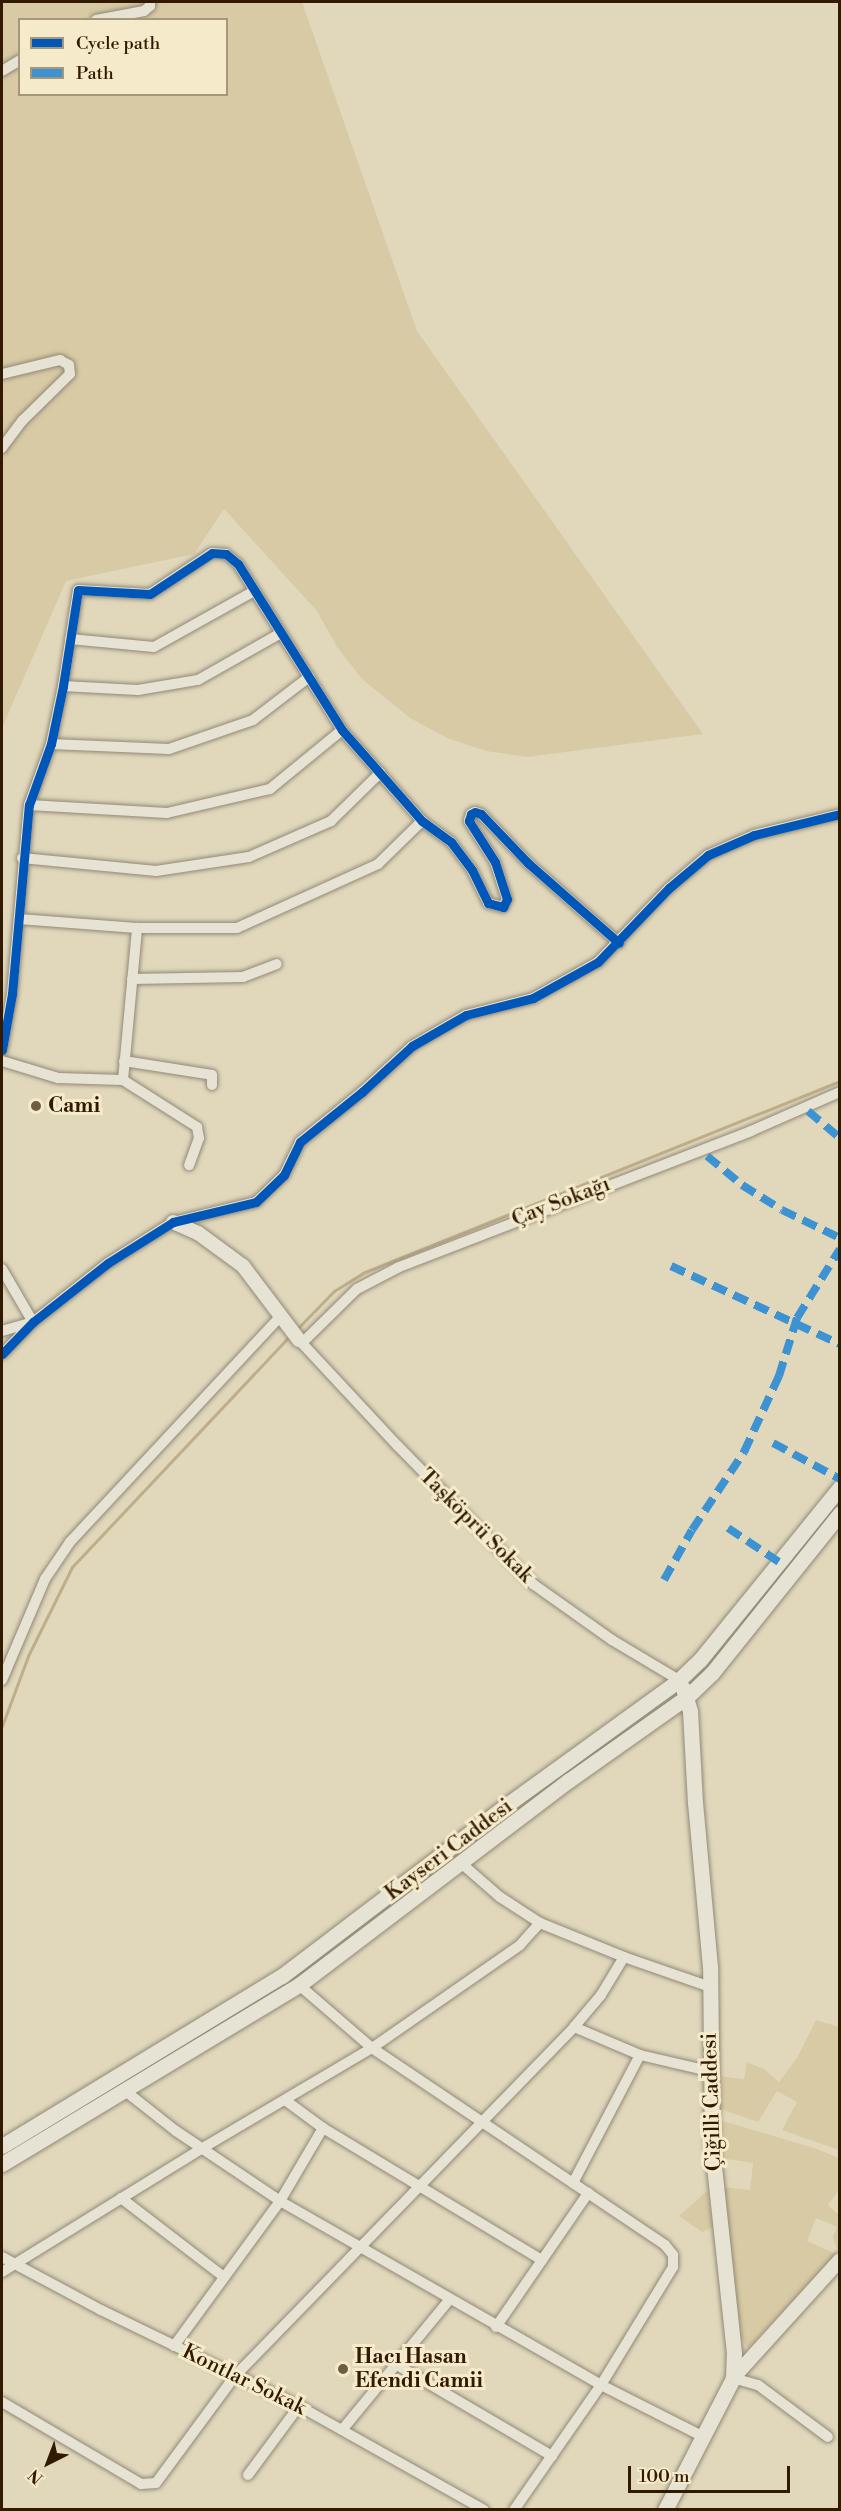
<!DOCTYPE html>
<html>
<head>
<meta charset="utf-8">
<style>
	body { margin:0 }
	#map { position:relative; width:841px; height:2511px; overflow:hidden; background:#e1d8bc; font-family:"Libre Bodoni",serif }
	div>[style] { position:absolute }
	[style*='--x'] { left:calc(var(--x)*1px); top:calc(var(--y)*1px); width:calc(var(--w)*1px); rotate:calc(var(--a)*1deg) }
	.green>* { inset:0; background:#d8caa4 }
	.stream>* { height:3px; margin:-1.5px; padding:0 1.5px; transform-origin:1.5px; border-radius:1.5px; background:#beae89 }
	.roads { filter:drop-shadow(0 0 2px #928977) drop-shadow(0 0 2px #928977) }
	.minor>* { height:10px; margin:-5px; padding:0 5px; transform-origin:5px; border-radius:5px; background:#e6e2d4 }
	.tertiary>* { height:14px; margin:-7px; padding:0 7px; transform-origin:7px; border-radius:7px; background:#e6e2d4 }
	.secondary>* { height:15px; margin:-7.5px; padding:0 7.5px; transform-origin:7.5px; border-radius:7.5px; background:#e6e2d4 }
	.quiet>* { height:8px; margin-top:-4px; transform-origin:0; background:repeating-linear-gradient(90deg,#3d93d1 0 15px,transparent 0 23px) }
	.cycleway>* { height:9px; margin:-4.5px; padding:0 4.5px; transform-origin:4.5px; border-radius:4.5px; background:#0057b8 }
	.dots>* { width:16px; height:16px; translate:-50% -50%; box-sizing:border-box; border:3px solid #f5ebca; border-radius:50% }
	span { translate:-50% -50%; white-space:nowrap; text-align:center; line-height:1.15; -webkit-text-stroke:6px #f5ebca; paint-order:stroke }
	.poi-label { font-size:21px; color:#321902; font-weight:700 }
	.left { translate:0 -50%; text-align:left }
	.street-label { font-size:21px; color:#321902 }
	.frame { position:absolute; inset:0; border:3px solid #321902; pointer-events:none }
	.legend { position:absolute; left:18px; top:18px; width:210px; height:78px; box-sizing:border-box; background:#f5ebca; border:2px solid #a7977a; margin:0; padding:8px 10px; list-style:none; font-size:18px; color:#321902 }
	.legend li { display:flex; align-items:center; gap:12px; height:30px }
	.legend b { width:30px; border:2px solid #a7977a }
	.north { position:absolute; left:18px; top:2433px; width:60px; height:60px; -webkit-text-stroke:4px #f5ebca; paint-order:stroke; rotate:222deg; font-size:16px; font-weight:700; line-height:24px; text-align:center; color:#321902 }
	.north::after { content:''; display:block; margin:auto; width:21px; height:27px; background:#321902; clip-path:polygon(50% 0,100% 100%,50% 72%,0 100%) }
	.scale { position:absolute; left:628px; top:2466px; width:162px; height:27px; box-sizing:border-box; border:3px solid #321902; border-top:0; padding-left:8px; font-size:18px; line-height:21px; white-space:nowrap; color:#321902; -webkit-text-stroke:4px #f5ebca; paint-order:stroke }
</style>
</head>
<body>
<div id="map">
	<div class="green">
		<div style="clip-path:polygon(evenodd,2px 2px,302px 2px,417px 331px,703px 734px,527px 757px,486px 751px,447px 738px,410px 718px,362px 679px,337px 647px,317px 611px,224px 509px,194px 554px,66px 581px,2px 728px,2px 2px,20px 20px,226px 20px,226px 94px,20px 94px,20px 20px)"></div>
		<div style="clip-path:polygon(816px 2020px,839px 2027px,839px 2150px,782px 2130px,797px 2102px,777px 2091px,758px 2122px,715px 2107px,717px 2076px,744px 2079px,747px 2062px,764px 2069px,779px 2082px,797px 2058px)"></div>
		<div style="clip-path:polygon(723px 2121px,814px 2148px,839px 2158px,839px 2190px,828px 2205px,839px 2215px,839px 2250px,838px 2252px,833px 2237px,837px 2227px,816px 2218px,807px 2241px,836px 2254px,748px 2348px,741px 2338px,722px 2187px,750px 2190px,753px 2163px,720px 2158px,718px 2124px)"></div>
		<div style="clip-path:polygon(707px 2191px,713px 2227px,702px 2232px,679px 2216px)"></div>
	</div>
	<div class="stream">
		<div style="--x:297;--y:1329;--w:53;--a:-45.8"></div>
		<div style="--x:334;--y:1291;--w:36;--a:-32"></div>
		<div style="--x:365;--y:1272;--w:512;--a:-21.91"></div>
		<div style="--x:2;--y:1726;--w:75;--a:-69.6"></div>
		<div style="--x:28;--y:1656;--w:99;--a:-63.7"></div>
		<div style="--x:72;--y:1567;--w:318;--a:-46.7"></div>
	</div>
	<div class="roads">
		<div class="minor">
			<div style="--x:96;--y:20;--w:49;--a:-10.6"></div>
			<div style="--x:144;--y:11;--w:8;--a:-40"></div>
			<div style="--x:150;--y:6;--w:4;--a:-90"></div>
			<div style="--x:2;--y:71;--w:21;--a:-31"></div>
			<div style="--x:2;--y:374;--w:60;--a:-13.6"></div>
			<div style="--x:60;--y:360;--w:10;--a:29"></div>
			<div style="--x:69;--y:365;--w:9;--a:84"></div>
			<div style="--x:70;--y:374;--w:67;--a:135.6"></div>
			<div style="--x:22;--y:421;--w:34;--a:127"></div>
			<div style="--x:70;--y:639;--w:84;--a:5.4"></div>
			<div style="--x:154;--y:647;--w:115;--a:-29.2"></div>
			<div style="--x:63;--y:686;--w:75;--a:3.1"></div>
			<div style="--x:138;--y:690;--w:61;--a:-9.5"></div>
			<div style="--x:198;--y:680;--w:95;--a:-29.5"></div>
			<div style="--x:51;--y:744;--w:118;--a:2.4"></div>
			<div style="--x:169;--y:749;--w:89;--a:-19"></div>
			<div style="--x:253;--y:720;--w:71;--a:-37.5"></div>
			<div style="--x:29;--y:805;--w:138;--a:3.3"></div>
			<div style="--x:167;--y:813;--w:106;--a:-13.1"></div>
			<div style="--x:270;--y:789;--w:93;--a:-39.3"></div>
			<div style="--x:22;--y:858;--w:135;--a:5.5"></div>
			<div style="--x:156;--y:871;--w:94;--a:-8.6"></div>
			<div style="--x:249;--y:857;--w:90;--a:-23.7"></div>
			<div style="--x:331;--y:821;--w:69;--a:-44.4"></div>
			<div style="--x:19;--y:919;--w:118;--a:4.4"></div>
			<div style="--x:137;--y:928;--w:100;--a:0"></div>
			<div style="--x:237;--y:928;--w:155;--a:-24.4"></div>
			<div style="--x:378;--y:864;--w:62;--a:-44.3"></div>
			<div style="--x:132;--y:979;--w:111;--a:-1"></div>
			<div style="--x:243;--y:977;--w:36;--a:-21"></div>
			<div style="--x:2;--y:1050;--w:57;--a:-79.9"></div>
			<div style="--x:12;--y:994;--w:190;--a:-84.9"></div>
			<div style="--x:29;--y:805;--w:65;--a:-70.2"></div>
			<div style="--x:51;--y:744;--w:59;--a:-78.3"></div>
			<div style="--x:63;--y:686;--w:97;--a:-81.1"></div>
			<div style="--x:78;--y:590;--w:72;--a:3.2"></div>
			<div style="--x:150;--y:594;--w:74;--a:-33.5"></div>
			<div style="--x:212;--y:553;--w:14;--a:4"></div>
			<div style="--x:226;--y:554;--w:16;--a:40"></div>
			<div style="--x:238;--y:564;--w:196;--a:57.9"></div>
			<div style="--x:342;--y:730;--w:121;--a:48.7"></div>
			<div style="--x:422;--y:821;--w:36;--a:36"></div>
			<div style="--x:451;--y:842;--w:35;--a:53"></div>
			<div style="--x:472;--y:870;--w:37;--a:64"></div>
			<div style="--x:488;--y:903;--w:16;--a:15"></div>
			<div style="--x:503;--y:907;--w:9;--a:-63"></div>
			<div style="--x:507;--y:899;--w:39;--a:-108"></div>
			<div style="--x:495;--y:862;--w:49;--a:-122.4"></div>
			<div style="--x:469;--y:821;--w:7;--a:-74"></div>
			<div style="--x:471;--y:814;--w:4;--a:-27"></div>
			<div style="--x:475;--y:812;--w:6;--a:18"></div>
			<div style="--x:481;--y:814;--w:68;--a:46.2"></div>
			<div style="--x:528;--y:863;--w:121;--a:41.3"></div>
			<div style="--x:2;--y:1061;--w:59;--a:16.9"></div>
			<div style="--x:58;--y:1078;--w:65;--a:1.8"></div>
			<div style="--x:123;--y:1080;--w:153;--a:-84.7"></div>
			<div style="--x:124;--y:1061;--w:89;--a:9"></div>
			<div style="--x:212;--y:1075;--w:10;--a:90"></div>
			<div style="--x:123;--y:1080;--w:88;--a:32.4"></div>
			<div style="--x:197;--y:1127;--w:11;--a:80"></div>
			<div style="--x:199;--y:1138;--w:29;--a:110"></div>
			<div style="--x:2;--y:1269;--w:61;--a:59.7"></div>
			<div style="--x:33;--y:1322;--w:32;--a:164"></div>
			<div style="--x:299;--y:1340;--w:145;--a:47"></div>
			<div style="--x:398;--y:1446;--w:193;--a:45.6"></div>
			<div style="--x:533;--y:1584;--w:97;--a:35.3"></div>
			<div style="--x:612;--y:1640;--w:78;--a:30.8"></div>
			<div style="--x:302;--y:1343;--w:77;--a:-44.5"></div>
			<div style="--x:357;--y:1289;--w:47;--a:-27.6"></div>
			<div style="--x:399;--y:1267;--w:377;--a:-21.1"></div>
			<div style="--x:751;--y:1131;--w:97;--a:-23.7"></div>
			<div style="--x:2;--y:1354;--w:45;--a:-45.9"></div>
			<div style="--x:33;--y:1322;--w:95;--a:-38.2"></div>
			<div style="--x:108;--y:1263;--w:77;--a:-32.2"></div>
			<div style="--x:173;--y:1222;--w:85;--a:-13.5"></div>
			<div style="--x:256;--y:1202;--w:39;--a:-44"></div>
			<div style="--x:284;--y:1175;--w:37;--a:-64"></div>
			<div style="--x:300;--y:1142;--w:80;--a:-38.9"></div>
			<div style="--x:362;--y:1092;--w:68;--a:-42.6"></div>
			<div style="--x:412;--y:1046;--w:62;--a:-29.9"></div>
			<div style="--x:466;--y:1015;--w:69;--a:-14.2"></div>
			<div style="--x:533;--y:998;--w:74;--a:-29"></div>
			<div style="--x:598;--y:962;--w:103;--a:-46.2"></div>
			<div style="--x:669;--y:888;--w:51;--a:-40.2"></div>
			<div style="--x:708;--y:855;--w:50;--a:-23.5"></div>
			<div style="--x:754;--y:835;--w:89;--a:-13.7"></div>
			<div style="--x:2;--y:1680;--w:110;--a:-66.9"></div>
			<div style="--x:45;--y:1579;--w:45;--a:-56"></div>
			<div style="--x:70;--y:1542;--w:309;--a:-47"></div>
			<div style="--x:461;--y:1863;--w:52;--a:41.1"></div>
			<div style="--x:500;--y:1897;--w:48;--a:33"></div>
			<div style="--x:540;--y:1923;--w:91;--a:22"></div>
			<div style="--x:624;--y:1957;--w:91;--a:19.2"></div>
			<div style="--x:299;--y:1985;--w:96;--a:40.8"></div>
			<div style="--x:372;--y:2048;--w:353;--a:33.9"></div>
			<div style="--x:665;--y:2245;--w:13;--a:51"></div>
			<div style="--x:673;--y:2255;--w:12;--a:90"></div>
			<div style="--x:673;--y:2267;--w:138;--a:121.4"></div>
			<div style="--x:601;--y:2385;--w:152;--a:124.8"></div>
			<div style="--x:574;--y:2027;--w:72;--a:23"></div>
			<div style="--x:640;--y:2055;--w:71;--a:13.1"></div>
			<div style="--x:124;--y:2090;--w:66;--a:38.3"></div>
			<div style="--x:176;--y:2131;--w:125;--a:33.9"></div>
			<div style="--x:280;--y:2201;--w:370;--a:29.8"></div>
			<div style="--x:601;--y:2385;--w:113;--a:26.8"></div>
			<div style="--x:285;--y:2100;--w:47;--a:36.4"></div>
			<div style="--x:323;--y:2128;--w:256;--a:31.1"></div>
			<div style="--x:573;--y:2183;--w:144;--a:-62.4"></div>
			<div style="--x:121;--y:2198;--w:130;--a:37.5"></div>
			<div style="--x:2;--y:2257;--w:112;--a:28.2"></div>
			<div style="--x:101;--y:2310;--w:220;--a:25.9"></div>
			<div style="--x:299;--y:2406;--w:212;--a:29.3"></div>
			<div style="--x:2;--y:2272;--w:234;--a:-31.7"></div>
			<div style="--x:201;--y:2149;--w:199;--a:-30.6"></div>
			<div style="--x:372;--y:2048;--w:180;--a:-34.8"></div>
			<div style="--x:520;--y:1945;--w:30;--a:-48"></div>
			<div style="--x:496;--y:2327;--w:163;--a:-55.5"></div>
			<div style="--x:174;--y:2346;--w:180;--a:-53.8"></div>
			<div style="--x:280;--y:2201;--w:85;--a:-59.5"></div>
			<div style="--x:397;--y:2365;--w:180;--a:30.4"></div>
			<div style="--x:733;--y:2378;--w:26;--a:16"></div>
			<div style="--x:758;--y:2385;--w:87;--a:36.6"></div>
			<div style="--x:2;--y:2402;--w:161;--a:30.5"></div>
			<div style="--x:141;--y:2484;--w:15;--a:-4"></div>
			<div style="--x:156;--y:2483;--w:133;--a:-53.6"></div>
			<div style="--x:235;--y:2376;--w:487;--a:-45.8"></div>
			<div style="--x:574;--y:2027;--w:42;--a:-49.8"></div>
			<div style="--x:601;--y:1995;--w:44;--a:-58.8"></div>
			<div style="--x:342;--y:2430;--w:168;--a:-50.5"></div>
			<div style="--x:248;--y:2475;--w:86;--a:-53.5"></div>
		</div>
		<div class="tertiary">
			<div style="--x:173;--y:1222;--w:27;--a:24"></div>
			<div style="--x:198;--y:1233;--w:56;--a:36.3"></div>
			<div style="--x:243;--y:1266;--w:93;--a:52.9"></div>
			<div style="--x:733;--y:2378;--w:159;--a:-47.8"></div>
		</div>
		<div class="secondary">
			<div style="--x:2;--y:2146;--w:328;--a:-31.3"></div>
			<div style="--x:282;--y:1976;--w:284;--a:-37.3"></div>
			<div style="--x:508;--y:1804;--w:211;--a:-35.9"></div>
			<div style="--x:679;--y:1680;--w:29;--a:-44"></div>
			<div style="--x:700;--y:1660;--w:223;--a:-51"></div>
			<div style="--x:2;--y:2164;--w:347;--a:-31.1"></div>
			<div style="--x:299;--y:1985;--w:338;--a:-37.2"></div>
			<div style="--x:568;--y:1781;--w:147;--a:-35.3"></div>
			<div style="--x:688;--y:1696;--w:33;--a:-44"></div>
			<div style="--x:712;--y:1673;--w:205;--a:-51.3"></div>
			<div style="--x:665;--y:2510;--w:148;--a:-62.7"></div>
			<div style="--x:733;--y:2378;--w:25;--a:-88"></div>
			<div style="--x:734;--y:2353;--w:208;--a:-96.1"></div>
			<div style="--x:712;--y:2146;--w:179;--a:-90.6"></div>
			<div style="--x:710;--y:1967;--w:165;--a:-95.2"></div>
			<div style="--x:695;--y:1803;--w:92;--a:-93.1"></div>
			<div style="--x:690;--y:1711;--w:24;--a:-107"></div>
		</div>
	</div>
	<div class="quiet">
		<div style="--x:808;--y:1111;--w:42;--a:40.2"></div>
		<div style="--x:707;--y:1156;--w:45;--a:39.6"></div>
		<div style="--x:742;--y:1185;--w:47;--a:32"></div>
		<div style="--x:782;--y:1210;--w:64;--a:25.8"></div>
		<div style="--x:671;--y:1266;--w:186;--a:24.8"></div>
		<div style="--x:773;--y:1443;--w:76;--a:28.2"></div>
		<div style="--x:728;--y:1528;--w:61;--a:33.7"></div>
		<div style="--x:664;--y:1580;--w:57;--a:-60.8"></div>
		<div style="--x:692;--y:1530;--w:94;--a:-56.3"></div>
		<div style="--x:744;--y:1452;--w:84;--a:-65.3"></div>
		<div style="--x:779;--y:1376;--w:61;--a:-72.8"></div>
		<div style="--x:797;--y:1318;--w:81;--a:-58.1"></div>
	</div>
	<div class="cycleway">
		<div style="--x:2;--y:1050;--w:57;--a:-79.9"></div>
		<div style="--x:12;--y:994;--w:190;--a:-84.9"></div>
		<div style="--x:29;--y:805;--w:65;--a:-70.2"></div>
		<div style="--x:51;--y:744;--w:59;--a:-78.3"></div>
		<div style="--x:63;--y:686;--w:97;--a:-81.1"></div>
		<div style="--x:78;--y:590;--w:72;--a:3.2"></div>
		<div style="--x:150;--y:594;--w:74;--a:-33.5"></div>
		<div style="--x:212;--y:553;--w:14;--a:4"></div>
		<div style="--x:226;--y:554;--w:16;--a:40"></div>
		<div style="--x:238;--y:564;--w:196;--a:57.9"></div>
		<div style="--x:342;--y:730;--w:121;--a:48.7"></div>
		<div style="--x:422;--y:821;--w:36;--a:36"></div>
		<div style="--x:451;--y:842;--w:35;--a:53"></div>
		<div style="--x:472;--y:870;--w:37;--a:64"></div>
		<div style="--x:488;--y:903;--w:16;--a:15"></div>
		<div style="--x:503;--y:907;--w:9;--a:-63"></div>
		<div style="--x:507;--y:899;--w:39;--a:-108"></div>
		<div style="--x:495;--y:862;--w:49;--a:-122.4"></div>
		<div style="--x:469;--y:821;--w:7;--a:-74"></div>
		<div style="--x:471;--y:814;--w:4;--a:-27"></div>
		<div style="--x:475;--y:812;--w:6;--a:18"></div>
		<div style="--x:481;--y:814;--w:68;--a:46.2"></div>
		<div style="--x:528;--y:863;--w:121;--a:41.3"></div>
		<div style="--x:2;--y:1354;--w:45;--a:-45.9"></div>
		<div style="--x:33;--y:1322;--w:95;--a:-38.2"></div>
		<div style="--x:108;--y:1263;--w:77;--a:-32.2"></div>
		<div style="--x:173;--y:1222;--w:85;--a:-13.5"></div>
		<div style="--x:256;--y:1202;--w:39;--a:-44"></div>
		<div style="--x:284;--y:1175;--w:37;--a:-64"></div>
		<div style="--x:300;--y:1142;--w:80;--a:-38.9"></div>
		<div style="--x:362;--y:1092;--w:68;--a:-42.6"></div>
		<div style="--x:412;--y:1046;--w:62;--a:-29.9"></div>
		<div style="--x:466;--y:1015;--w:69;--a:-14.2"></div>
		<div style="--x:533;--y:998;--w:74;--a:-29"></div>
		<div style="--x:598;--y:962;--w:103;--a:-46.2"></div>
		<div style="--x:669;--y:888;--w:51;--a:-40.2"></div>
		<div style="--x:708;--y:855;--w:50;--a:-23.5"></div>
		<div style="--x:754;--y:835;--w:89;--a:-13.7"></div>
	</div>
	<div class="dots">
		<div style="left:36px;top:1106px;background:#6f5c43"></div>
		<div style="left:343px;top:2369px;background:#6f5c43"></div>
	</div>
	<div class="poi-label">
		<span class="left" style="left:48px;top:1106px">Cami</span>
		<span class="left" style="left:355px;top:2369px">Hacı Hasan<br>Efendi Camii</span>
	</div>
	<div class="street-label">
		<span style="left:561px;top:1202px;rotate:-21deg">Çay Sokağı</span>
		<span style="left:476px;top:1526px;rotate:45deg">Taşköprü Sokak</span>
		<span style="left:449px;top:1850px;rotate:-37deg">Kayseri Caddesi</span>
		<span style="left:712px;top:2102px;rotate:-92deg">Çiğilli Caddesi</span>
		<span style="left:244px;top:2380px;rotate:26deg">Kontlar Sokak</span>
	</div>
	<div class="frame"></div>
	<ul class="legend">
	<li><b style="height:8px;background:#0057b8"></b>Cycle path</li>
	<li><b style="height:8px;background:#3d93d1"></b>Path</li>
	</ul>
	<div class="north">N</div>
	<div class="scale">100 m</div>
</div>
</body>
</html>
